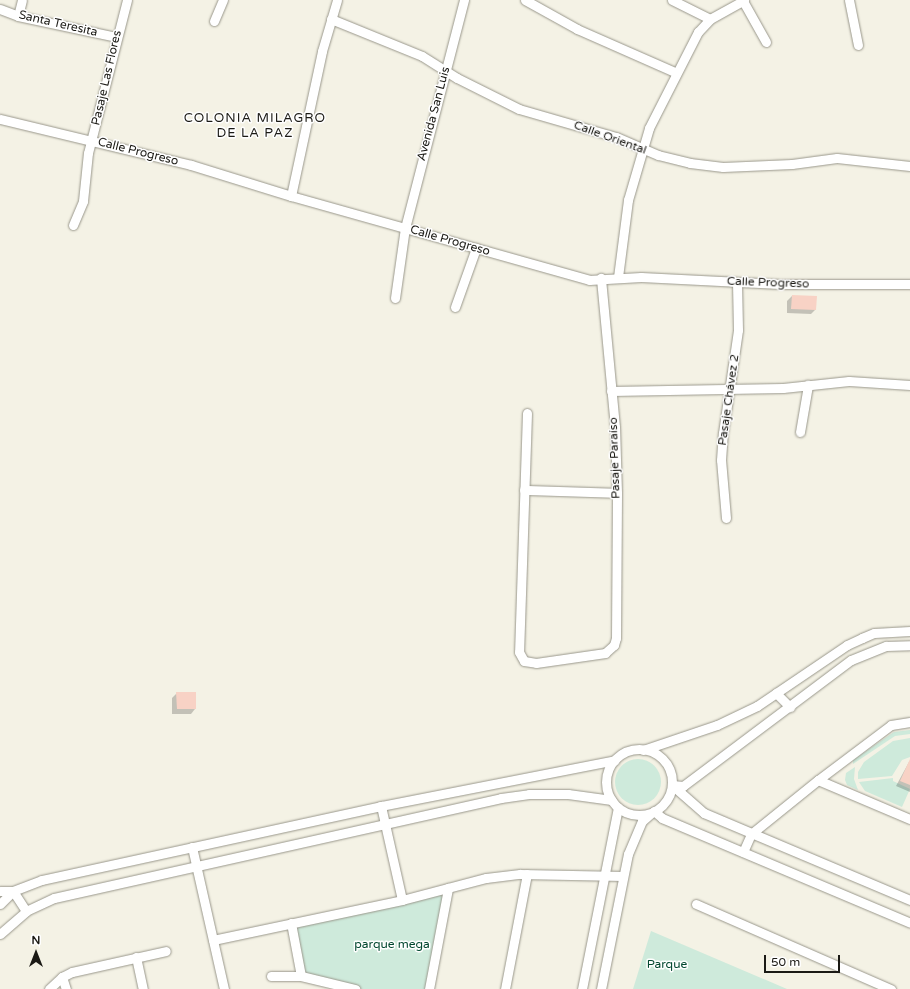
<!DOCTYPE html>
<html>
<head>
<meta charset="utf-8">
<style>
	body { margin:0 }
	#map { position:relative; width:910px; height:989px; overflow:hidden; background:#f4f2e5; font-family:"Varela Round",sans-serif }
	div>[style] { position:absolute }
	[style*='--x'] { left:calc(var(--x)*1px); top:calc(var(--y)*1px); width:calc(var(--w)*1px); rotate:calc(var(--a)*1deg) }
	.green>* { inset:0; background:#ceeadb }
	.round { border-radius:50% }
	.shadow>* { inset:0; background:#0003 }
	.building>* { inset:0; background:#f8d2c5 }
	.roads { filter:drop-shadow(0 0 1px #99978b) drop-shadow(0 0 1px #99978b) }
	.street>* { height:9px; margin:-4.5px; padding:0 4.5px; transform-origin:4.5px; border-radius:4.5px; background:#fff }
	.street>.ring { margin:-4.5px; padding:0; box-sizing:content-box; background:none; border:9px solid #fff; border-radius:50% }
	span { translate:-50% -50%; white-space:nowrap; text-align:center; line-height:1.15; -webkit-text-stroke:3px #fff; paint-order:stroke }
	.street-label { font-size:12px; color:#1b1a15 }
	.park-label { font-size:12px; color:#034830 }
	.neighbourhood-label { font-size:13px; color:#1b1a15; letter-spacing:1px }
	.north { position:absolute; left:16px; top:933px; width:40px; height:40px; -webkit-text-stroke:3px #fff; paint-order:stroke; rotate:0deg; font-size:11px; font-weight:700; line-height:16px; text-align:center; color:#1b1a15 }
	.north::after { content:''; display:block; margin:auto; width:14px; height:18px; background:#1b1a15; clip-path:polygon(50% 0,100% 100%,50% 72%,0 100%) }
	.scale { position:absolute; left:764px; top:955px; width:76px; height:18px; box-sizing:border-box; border:2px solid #1b1a15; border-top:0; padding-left:5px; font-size:12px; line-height:14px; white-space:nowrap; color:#1b1a15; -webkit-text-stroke:3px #fff; paint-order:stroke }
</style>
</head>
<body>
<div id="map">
	<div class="green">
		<div style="clip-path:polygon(910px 730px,910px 734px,895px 736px,853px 764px,853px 760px,894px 732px)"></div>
		<div style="clip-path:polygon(910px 738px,910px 757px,902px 760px,892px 776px,858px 779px,858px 772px,864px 762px,893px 741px)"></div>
		<div class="round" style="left:615px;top:759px;width:46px;height:46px"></div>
		<div style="clip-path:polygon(855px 767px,854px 779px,858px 790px,847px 785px,845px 780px,846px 773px)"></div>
		<div style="clip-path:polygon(893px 778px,893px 781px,910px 789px,902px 807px,865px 791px,859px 782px)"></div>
		<div style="clip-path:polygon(448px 888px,429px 989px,357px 989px,301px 976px,291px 923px)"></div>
		<div style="clip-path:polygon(651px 931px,787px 989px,633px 989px)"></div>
	</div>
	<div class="shadow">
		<div style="clip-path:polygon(792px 296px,816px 309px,811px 314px,787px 313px,787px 301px)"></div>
		<div style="clip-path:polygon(177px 693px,195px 709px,191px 714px,172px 714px,172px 698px)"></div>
		<div style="clip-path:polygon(909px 762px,910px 763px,910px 792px,896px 786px)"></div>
	</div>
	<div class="building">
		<div style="clip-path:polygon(792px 295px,817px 296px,816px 310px,791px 309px)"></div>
		<div style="clip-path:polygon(176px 692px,196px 692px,196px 709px,177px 709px)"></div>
		<div style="clip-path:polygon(910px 759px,910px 785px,900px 781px)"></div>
	</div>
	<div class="roads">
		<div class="street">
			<div style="--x:525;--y:0;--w:60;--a:29.1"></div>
			<div style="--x:577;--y:29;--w:107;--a:23.7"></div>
			<div style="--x:672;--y:0;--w:42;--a:26.6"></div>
			<div style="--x:849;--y:0;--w:46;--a:78.7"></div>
			<div style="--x:743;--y:1;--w:47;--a:60.7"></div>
			<div style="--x:0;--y:9;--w:19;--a:21"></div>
			<div style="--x:18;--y:16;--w:100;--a:12.1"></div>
			<div style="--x:18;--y:16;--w:16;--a:-76"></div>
			<div style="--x:331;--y:19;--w:98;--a:22.1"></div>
			<div style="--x:422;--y:56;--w:41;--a:32.2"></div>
			<div style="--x:457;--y:78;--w:69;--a:26.6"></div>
			<div style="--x:519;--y:109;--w:101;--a:16.1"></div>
			<div style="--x:616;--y:137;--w:46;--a:23.2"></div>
			<div style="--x:658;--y:155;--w:33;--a:14"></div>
			<div style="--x:690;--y:163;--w:33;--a:7"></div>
			<div style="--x:723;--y:167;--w:69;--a:-2.5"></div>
			<div style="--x:792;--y:164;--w:45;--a:-7.6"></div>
			<div style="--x:837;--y:158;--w:73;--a:6.3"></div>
			<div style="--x:214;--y:21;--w:23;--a:-67"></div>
			<div style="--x:0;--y:119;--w:196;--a:13.5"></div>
			<div style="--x:191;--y:165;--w:105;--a:17.2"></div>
			<div style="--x:291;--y:196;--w:310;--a:15.7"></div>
			<div style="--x:589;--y:280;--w:52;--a:-3.3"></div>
			<div style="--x:641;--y:277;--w:139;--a:2.9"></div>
			<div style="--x:780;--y:284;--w:130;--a:0"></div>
			<div style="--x:291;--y:196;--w:148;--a:-77.9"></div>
			<div style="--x:322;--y:51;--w:53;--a:-73.6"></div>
			<div style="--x:73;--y:225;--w:26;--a:-67"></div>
			<div style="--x:83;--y:201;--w:48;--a:-84.1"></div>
			<div style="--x:88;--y:153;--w:158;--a:-75.7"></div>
			<div style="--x:618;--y:277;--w:78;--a:-82.6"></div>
			<div style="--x:628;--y:200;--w:75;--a:-73.7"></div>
			<div style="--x:649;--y:128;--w:108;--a:-63"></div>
			<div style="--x:698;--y:32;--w:18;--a:-47"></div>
			<div style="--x:710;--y:19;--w:39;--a:-29"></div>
			<div style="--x:395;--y:298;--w:71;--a:-81.9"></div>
			<div style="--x:405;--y:228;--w:236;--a:-75.5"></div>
			<div style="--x:455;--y:307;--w:63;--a:-70.4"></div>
			<div style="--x:611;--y:391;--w:172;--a:-1"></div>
			<div style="--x:783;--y:388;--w:66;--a:-6.1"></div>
			<div style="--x:849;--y:381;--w:61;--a:3.8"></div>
			<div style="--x:527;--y:413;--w:239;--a:91.9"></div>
			<div style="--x:519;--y:652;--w:10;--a:61"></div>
			<div style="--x:524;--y:661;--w:12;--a:9"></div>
			<div style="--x:536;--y:663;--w:70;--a:-8.2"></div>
			<div style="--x:605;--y:653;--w:12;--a:-42"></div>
			<div style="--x:614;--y:645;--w:7;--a:-74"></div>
			<div style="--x:616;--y:638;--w:145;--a:-89.6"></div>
			<div style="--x:617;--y:493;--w:66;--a:-91.7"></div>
			<div style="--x:615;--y:427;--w:150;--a:-95.4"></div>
			<div style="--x:800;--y:432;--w:48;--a:-80.3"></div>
			<div style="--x:524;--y:490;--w:93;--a:1.8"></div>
			<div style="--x:726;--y:518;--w:58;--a:-94.9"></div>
			<div style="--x:721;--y:460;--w:27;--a:-86"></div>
			<div style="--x:723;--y:433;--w:104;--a:-81.7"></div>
			<div style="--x:738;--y:330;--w:48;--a:-91.2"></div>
			<div style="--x:776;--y:693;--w:20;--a:45"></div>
			<div class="ring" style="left:606px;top:749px;width:57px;height:57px"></div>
			<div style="--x:643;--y:750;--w:78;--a:-18.7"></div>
			<div style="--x:717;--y:725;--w:44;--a:-25.4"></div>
			<div style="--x:757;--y:706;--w:109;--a:-34.1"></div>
			<div style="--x:847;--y:645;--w:17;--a:-25"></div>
			<div style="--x:862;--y:638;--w:13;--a:-23"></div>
			<div style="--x:874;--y:633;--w:36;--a:-3"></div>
			<div style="--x:818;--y:780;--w:100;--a:23"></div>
			<div style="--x:672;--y:785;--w:11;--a:5"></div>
			<div style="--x:683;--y:786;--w:210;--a:-36.9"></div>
			<div style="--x:851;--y:660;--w:38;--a:-22"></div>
			<div style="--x:886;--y:646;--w:24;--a:-2"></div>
			<div style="--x:672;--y:785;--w:43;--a:41.2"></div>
			<div style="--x:704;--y:813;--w:224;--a:22.9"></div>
			<div style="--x:381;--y:806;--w:96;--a:77.4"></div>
			<div style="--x:654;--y:811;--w:11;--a:41"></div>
			<div style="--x:662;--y:818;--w:269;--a:22.9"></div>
			<div style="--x:192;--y:847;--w:146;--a:77.3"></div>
			<div style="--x:743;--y:852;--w:20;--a:-66"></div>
			<div style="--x:751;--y:834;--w:86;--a:-38.9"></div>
			<div style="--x:818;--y:780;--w:91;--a:-37"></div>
			<div style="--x:891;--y:725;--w:19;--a:-9"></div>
			<div style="--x:0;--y:891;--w:13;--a:0"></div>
			<div style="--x:13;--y:891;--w:24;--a:57"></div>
			<div style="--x:0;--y:904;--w:18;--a:-45"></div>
			<div style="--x:13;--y:891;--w:31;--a:-21"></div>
			<div style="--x:42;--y:880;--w:347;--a:-12.3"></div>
			<div style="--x:381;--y:806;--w:238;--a:-11.1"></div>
			<div style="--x:696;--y:904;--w:213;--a:23.6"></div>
			<div style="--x:291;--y:923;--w:54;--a:79.3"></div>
			<div style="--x:0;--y:934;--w:35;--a:-41"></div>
			<div style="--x:26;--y:911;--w:31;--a:-25"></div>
			<div style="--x:54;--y:898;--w:458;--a:-12.6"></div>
			<div style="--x:501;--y:798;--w:28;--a:-8"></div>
			<div style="--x:529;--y:794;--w:39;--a:0"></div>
			<div style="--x:568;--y:794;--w:44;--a:7.8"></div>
			<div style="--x:213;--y:940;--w:193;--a:-11.9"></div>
			<div style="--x:402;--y:900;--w:87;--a:-14.7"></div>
			<div style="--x:486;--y:878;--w:34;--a:-7"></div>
			<div style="--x:520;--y:874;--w:103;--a:1.1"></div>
			<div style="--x:136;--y:957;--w:33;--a:78"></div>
			<div style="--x:271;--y:976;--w:30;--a:0"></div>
			<div style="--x:301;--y:976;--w:56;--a:13.5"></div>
			<div style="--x:62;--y:977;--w:13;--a:72"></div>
			<div style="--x:49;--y:989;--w:18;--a:-43"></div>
			<div style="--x:62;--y:977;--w:11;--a:-27"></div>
			<div style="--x:72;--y:972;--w:96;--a:-12.6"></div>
			<div style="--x:429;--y:989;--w:103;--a:-79.3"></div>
			<div style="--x:505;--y:989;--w:117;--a:-79.2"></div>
			<div style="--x:582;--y:989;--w:185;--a:-78.8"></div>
			<div style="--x:601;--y:989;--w:138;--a:-78.7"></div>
			<div style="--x:628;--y:854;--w:36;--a:-67"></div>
			<div style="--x:642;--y:821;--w:11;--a:-41"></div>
		</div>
	</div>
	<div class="street-label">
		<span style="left:58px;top:24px;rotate:13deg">Santa Teresita</span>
		<span style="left:107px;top:78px;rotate:-77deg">Pasaje Las Flores</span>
		<span style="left:434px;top:114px;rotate:-75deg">Avenida San Luis</span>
		<span style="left:610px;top:138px;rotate:20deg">Calle Oriental</span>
		<span style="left:138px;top:152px;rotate:14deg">Calle Progreso</span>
		<span style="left:450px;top:241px;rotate:16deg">Calle Progreso</span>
		<span style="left:768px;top:283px;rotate:2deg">Calle Progreso</span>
		<span style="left:729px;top:400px;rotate:-82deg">Pasaje Chávez 2</span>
		<span style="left:615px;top:458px;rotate:-92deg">Pasaje Paraíso</span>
	</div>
	<div class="park-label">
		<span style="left:392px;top:945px">parque mega</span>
		<span style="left:667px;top:965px">Parque</span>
	</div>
	<div class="neighbourhood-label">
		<span style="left:255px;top:126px">COLONIA MILAGRO<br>DE LA PAZ</span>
	</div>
	<div class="north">N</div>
	<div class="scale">50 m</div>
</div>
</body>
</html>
